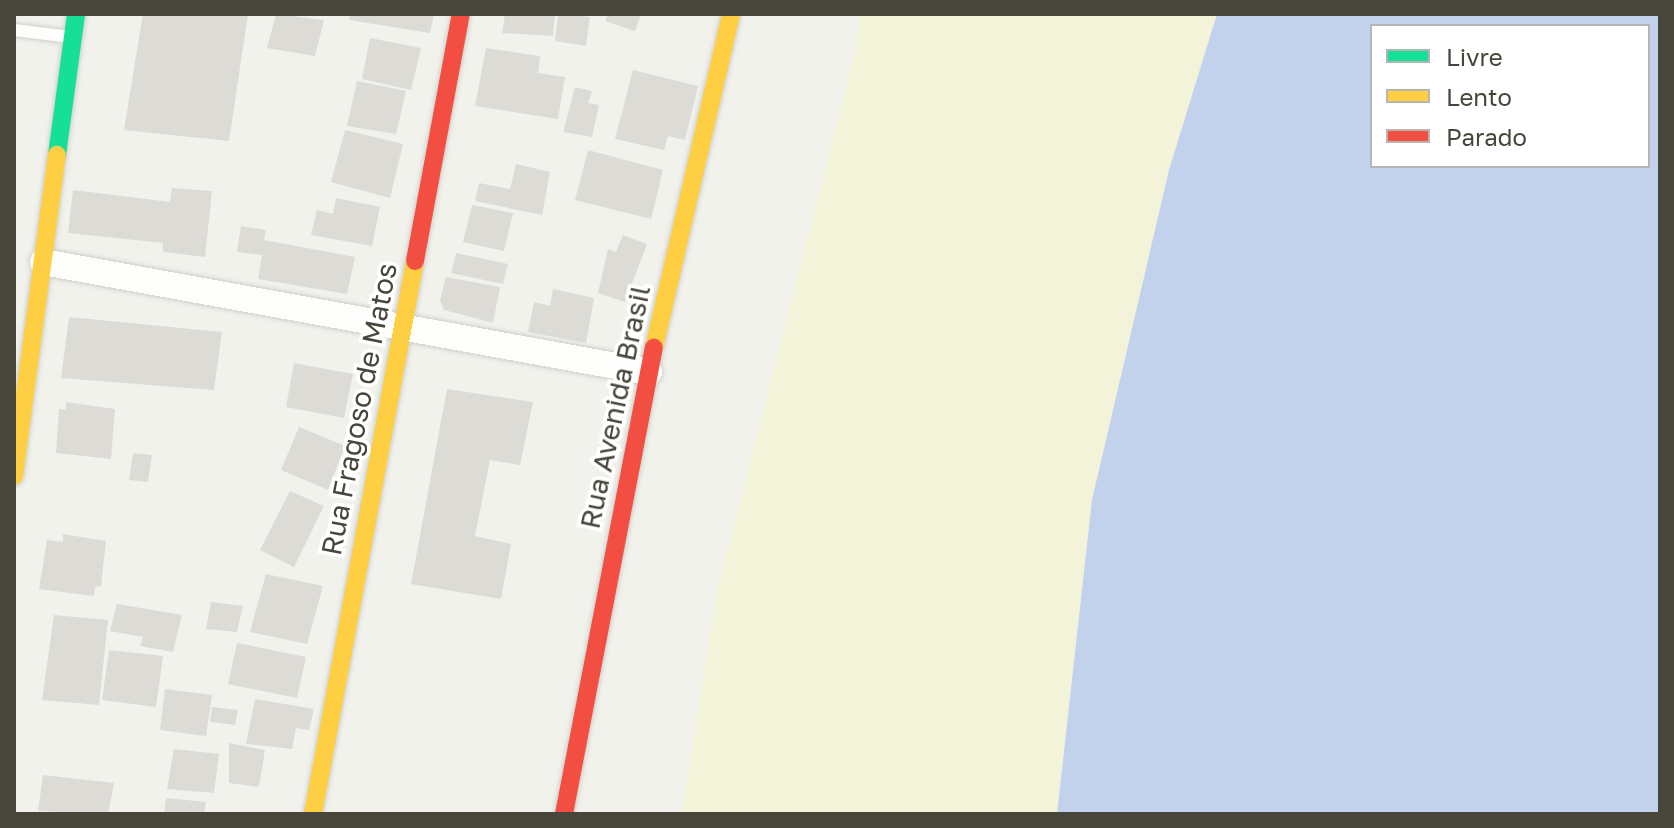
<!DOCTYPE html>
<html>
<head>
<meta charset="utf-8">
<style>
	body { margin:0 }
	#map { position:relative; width:1674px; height:828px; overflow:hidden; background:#f2f2ed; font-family:"Golos Text",sans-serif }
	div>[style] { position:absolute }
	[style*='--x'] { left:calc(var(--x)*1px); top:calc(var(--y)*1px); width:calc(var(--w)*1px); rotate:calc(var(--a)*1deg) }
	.sand>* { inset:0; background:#f3f3da }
	.water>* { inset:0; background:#c2d1ec }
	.building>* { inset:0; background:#dcdbd6 }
	.roads { filter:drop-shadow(0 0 2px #d0d0cb) drop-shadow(0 0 2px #d0d0cb) }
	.lane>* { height:12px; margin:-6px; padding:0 6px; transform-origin:6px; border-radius:6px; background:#fdfdfc }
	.street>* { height:26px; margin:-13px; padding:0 13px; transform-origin:13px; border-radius:13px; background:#fdfdfc }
	.fast>* { height:18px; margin:-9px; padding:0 9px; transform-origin:9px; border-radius:9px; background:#16e098 }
	.slow>* { height:18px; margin:-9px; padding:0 9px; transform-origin:9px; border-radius:9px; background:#ffcf43 }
	.jam>* { height:18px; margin:-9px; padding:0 9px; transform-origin:9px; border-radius:9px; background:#f24e42 }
	span { translate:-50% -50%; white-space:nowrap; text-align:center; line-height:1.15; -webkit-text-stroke:7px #fff; paint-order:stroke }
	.street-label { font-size:28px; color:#48463a }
	.frame { position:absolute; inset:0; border:16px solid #48463a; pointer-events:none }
	.legend { position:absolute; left:1370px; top:24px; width:280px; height:144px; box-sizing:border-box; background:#fff; border:2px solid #b6b5b0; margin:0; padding:10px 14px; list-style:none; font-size:24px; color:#48463a }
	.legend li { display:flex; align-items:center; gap:16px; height:40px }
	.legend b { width:40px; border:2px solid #b6b5b0 }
</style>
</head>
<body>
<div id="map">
	<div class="sand">
		<div style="clip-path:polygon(860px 14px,1217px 14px,1169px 170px,1092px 500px,1057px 814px,682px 814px,717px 591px,856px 49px)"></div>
	</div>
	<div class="water">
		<div style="clip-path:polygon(evenodd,1217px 14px,1660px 14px,1660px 814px,1057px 814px,1092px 500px,1169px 170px,1217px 14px,1372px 26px,1648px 26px,1648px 166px,1372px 166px,1372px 26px)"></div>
	</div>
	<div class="building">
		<div style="clip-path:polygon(143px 14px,248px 14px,229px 141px,124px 130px)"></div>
		<div style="clip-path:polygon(276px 14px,324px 20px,315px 56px,267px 48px)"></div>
		<div style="clip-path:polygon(350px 14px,434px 14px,430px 33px,349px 20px)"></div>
		<div style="clip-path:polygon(505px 14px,555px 14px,553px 36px,502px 33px)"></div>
		<div style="clip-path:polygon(558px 14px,590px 17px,586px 46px,555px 41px)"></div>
		<div style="clip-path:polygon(608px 14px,641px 14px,635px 31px,605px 21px)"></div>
		<div style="clip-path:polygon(370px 38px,421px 48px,411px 90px,362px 79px)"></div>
		<div style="clip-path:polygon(486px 48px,540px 56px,538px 73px,565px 77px,558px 119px,475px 106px)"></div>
		<div style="clip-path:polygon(633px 70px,698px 86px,685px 140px,668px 136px,664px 150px,615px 139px)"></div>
		<div style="clip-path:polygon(357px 81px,406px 91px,396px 134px,347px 126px)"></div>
		<div style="clip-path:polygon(575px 87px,592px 91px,588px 103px,599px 105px,592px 137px,563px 132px)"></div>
		<div style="clip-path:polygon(345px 130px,403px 144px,390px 198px,331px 182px)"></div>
		<div style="clip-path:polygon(588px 150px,663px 170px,651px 219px,575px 200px)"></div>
		<div style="clip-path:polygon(516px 164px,550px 172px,542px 215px,475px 201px,479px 183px,510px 189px)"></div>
		<div style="clip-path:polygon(172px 188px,212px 191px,205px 257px,163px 252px,163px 243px,68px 233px,73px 190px,170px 202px)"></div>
		<div style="clip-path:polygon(336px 198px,380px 207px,372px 246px,311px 235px,317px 210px,333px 214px)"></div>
		<div style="clip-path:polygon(472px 205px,513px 213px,504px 251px,463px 242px)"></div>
		<div style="clip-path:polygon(241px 226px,266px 230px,264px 240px,355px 257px,347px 294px,258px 279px,262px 255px,237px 252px)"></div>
		<div style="clip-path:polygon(623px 235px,647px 244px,625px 302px,598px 293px,608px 249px,616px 252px)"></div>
		<div style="clip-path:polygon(456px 253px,508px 264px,503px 284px,451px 273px)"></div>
		<div style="clip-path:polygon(446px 277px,500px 287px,493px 323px,444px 310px,440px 300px)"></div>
		<div style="clip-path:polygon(553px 289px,594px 298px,586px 343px,528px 332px,534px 302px,550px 306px)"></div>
		<div style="clip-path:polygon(69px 317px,222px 332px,214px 390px,61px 378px)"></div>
		<div style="clip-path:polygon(294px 363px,353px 374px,344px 418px,286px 407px)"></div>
		<div style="clip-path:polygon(447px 389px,533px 402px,520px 465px,490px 460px,475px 536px,511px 544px,501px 599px,411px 584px)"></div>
		<div style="clip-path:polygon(66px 402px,115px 409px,111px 459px,56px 453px,59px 409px,66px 410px)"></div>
		<div style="clip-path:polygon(299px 427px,345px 446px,328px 490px,281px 470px)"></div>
		<div style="clip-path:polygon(133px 453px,152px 455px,148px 482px,129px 480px)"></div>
		<div style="clip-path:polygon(290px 491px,324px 506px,294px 567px,260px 550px)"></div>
		<div style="clip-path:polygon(63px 534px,106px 541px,101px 586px,95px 587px,94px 596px,39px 589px,47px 540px,63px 542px)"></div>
		<div style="clip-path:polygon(266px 574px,323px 586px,307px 644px,250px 632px)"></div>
		<div style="clip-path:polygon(211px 602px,243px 606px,237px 632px,206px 629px)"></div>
		<div style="clip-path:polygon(117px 604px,182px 615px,173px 652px,140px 646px,143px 637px,110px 631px)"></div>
		<div style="clip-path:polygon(54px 615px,108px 620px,99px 705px,42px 700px)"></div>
		<div style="clip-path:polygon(237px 643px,306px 657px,297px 698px,228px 684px)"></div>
		<div style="clip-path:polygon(109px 650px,163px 656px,156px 707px,102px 700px)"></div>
		<div style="clip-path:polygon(165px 689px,212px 695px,206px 736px,160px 730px)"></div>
		<div style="clip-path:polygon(255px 699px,314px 709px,309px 730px,296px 728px,292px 749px,246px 744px)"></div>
		<div style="clip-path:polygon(212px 707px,238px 710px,235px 725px,210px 722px)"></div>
		<div style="clip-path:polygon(229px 743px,265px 750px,259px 787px,229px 783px)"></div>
		<div style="clip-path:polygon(174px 749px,219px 754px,214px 793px,167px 789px)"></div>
		<div style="clip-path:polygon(43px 775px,114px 783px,108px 814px,38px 811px)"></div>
		<div style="clip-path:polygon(166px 798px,206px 802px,204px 814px,164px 814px)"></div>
	</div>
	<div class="roads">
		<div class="lane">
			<div style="--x:14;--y:30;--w:57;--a:7"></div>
		</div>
		<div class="street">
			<div style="--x:43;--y:262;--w:616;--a:10.29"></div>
		</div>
		<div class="fast">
			<div style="--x:57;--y:155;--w:142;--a:-82.3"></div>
		</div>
		<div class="slow">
			<div style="--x:654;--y:348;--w:343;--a:-77"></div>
			<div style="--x:14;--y:476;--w:324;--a:-82.4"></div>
			<div style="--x:313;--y:814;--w:562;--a:-79.55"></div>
		</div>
		<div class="jam">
			<div style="--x:415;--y:261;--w:251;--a:-79.5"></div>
			<div style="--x:564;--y:814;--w:475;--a:-79.1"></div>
		</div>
	</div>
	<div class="street-label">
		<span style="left:615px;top:407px;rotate:-78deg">Rua Avenida Brasil</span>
		<span style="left:359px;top:409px;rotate:-79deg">Rua Fragoso de Matos</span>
	</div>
	<div class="frame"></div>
	<ul class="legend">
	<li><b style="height:10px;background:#16e098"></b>Livre</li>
	<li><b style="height:10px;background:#ffcf43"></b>Lento</li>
	<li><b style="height:10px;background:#f24e42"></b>Parado</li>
	</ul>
</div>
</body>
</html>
